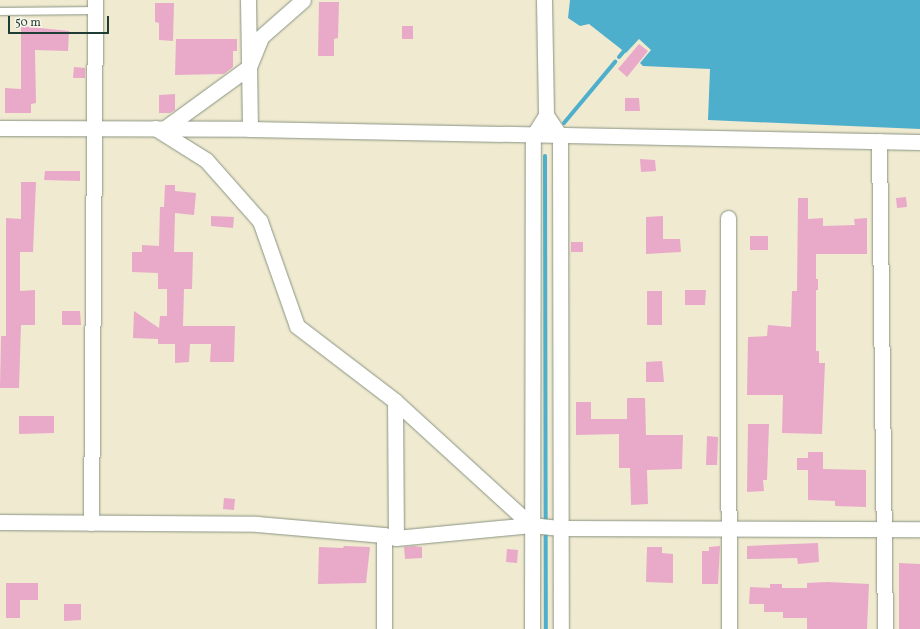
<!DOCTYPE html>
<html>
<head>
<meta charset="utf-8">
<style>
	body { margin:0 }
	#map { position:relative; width:920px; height:629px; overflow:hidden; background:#f0ead0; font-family:Vollkorn,serif }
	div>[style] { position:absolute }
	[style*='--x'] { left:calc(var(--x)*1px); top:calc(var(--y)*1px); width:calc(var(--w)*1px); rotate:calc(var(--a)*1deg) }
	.water>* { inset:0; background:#4eafcd }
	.stream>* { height:4px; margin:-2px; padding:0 2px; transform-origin:2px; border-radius:2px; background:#4eafcd }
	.building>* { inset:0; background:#e8aac8 }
	.roads { filter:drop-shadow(0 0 1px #889482) drop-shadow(0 0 1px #889482) }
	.service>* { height:7px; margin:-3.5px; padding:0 3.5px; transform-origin:3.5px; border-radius:3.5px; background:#fff }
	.minor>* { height:15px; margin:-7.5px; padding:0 7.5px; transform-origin:7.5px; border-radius:7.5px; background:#fff }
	span { translate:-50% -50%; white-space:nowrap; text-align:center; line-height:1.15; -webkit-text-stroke:3px #fbf7ec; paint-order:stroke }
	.scale { position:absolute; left:8px; top:16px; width:101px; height:18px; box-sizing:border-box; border:2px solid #1f3d34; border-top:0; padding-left:5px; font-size:12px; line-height:14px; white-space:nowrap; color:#1f3d34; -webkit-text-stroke:3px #fbf7ec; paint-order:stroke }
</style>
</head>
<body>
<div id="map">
	<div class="water">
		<div style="clip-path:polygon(570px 0,920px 0,920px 129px,708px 120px,710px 69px,643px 66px,640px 63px,651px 50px,639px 39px,626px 53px,589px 24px,580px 26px,568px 18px)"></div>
	</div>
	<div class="stream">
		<div style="--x:619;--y:57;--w:8;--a:-50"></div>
		<div style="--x:564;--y:123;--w:80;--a:-50.1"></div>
		<div style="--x:545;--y:156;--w:473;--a:89.9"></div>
	</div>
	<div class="building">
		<div style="clip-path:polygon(319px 2px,339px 2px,338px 38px,334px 39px,334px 56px,318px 56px)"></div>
		<div style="clip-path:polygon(155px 3px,174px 3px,173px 41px,159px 40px,159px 23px,155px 22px)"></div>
		<div style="clip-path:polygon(21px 26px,69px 31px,68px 51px,35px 50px,36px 103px,31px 104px,31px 113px,5px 113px,5px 88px,21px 89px)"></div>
		<div style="clip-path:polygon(402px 26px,413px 26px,413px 39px,402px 39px)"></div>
		<div style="clip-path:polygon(176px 39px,237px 39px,237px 51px,233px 51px,233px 67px,224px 74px,175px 75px)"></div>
		<div style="clip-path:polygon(639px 44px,648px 51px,627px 77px,618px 69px)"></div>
		<div style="clip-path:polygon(74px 67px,85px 68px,85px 78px,73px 78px)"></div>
		<div style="clip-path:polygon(175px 94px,175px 110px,170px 113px,159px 113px,159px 95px)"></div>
		<div style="clip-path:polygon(625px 98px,639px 98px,640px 111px,625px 111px)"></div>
		<div style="clip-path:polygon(640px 159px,655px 160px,656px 171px,641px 172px)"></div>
		<div style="clip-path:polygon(45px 171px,80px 171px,80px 181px,44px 180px)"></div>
		<div style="clip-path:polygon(21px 182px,36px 182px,33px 252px,20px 252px,20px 291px,35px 290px,35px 325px,21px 325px,19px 388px,0 388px,1px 336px,6px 336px,6px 218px,21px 219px)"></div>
		<div style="clip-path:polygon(165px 185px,175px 185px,175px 191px,196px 193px,194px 215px,175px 213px,174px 252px,193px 252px,192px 289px,184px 289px,183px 326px,235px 326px,234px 362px,210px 362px,211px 344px,190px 344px,189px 362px,175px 363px,175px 344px,158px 344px,158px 339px,133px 338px,134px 311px,159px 328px,160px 316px,167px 316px,167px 289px,158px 289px,158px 273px,132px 272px,132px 252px,142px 252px,142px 245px,159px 246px,160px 207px,164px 207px)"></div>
		<div style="clip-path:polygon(906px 197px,907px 207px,897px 208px,896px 198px)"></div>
		<div style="clip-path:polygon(798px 198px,808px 198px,808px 219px,823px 218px,823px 226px,855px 225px,854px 219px,867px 218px,867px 254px,816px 254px,816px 279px,818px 279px,818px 290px,816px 290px,816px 351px,819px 351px,819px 363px,825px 363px,822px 434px,782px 433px,783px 395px,747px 395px,748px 337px,767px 336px,768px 325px,791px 327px,792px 291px,797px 291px)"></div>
		<div style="clip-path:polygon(211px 216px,234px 217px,233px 228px,211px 226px)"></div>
		<div style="clip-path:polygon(663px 216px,663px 239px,680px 239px,681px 252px,646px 254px,646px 217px)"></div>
		<div style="clip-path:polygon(750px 236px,768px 236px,768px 250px,750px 250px)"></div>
		<div style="clip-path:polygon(571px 242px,583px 242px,583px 252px,571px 252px)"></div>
		<div style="clip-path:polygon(685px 290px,706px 290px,705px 305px,685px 305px)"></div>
		<div style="clip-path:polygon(647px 291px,662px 291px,662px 325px,647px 325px)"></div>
		<div style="clip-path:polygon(62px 311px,80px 311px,81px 325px,62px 325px)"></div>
		<div style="clip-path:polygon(662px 361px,664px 382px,646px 382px,646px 362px)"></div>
		<div style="clip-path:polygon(627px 398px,645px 398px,646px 435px,683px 435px,682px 469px,647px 470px,648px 504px,631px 505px,630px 468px,619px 468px,619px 434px,576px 435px,576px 402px,591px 402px,591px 419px,627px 419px)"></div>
		<div style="clip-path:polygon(19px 416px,54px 416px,54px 433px,19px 434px)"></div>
		<div style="clip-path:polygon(748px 424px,769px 424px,767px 480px,763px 480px,764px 491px,747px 492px)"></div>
		<div style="clip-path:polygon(707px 436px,718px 437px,717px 465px,706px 465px)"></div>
		<div style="clip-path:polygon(808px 452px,823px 452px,823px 469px,866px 470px,866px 507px,835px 506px,835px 501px,808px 500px,808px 470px,797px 470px,797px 458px,808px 458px)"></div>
		<div style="clip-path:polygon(224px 498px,235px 499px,234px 510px,223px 509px)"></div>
		<div style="clip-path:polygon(818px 543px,819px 562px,798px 564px,797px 558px,747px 559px,747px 546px)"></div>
		<div style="clip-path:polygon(344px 546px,370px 547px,366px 583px,318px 584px,319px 547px,343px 548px)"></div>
		<div style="clip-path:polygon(414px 546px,422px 547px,422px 558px,405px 559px,404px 547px)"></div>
		<div style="clip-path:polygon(720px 546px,718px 584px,702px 584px,702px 551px,709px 551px,709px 547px)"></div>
		<div style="clip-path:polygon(647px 547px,662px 547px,662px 553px,673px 554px,673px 583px,646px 582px)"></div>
		<div style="clip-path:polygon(507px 549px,518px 550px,517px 563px,506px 562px)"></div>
		<div style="clip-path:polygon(899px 563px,920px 564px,920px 629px,899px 629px)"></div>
		<div style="clip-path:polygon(827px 582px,869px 584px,867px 629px,807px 629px,807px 618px,783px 618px,783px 612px,764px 612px,764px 604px,749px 604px,750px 587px,770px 588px,770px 584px,782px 584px,782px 588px,807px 588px,807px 583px)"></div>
		<div style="clip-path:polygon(6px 583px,38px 583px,38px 600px,20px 600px,20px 618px,6px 618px)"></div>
		<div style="clip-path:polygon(64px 604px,81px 604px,81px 620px,64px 621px)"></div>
	</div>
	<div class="roads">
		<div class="service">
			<div style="--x:0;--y:11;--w:95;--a:-0.6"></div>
		</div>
		<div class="minor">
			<div style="--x:248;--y:0;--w:129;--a:89.1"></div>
			<div style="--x:544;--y:0;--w:115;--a:89"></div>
			<div style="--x:0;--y:128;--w:250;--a:0.2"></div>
			<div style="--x:250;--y:129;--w:670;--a:1.11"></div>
			<div style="--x:155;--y:128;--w:60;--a:32.1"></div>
			<div style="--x:206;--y:160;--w:81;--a:48.5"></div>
			<div style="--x:260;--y:221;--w:111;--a:70.6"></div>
			<div style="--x:297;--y:326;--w:123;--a:37.4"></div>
			<div style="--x:395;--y:401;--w:184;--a:42.4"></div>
			<div style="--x:165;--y:128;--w:104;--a:-36"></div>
			<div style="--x:249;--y:67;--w:32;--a:-68"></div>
			<div style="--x:261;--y:37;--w:56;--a:-41.4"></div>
			<div style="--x:879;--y:141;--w:488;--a:89.3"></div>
			<div style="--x:728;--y:218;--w:411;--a:89.9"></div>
			<div style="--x:395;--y:401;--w:137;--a:89.6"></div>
			<div style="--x:0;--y:522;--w:257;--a:0.4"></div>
			<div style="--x:257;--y:524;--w:127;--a:5"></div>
			<div style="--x:384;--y:535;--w:12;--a:14"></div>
			<div style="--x:396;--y:538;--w:136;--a:-5.5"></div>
			<div style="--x:531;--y:525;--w:30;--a:6"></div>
			<div style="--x:561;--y:528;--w:359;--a:0.2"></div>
			<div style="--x:91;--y:523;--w:523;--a:-89.56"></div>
			<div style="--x:384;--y:629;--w:94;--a:-90"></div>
			<div style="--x:532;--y:629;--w:493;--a:-89.9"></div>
			<div style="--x:533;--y:136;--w:25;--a:-58"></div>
			<div style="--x:546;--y:115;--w:25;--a:56"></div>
			<div style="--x:560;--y:136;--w:493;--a:89.9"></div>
		</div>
	</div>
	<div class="scale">50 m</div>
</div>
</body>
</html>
